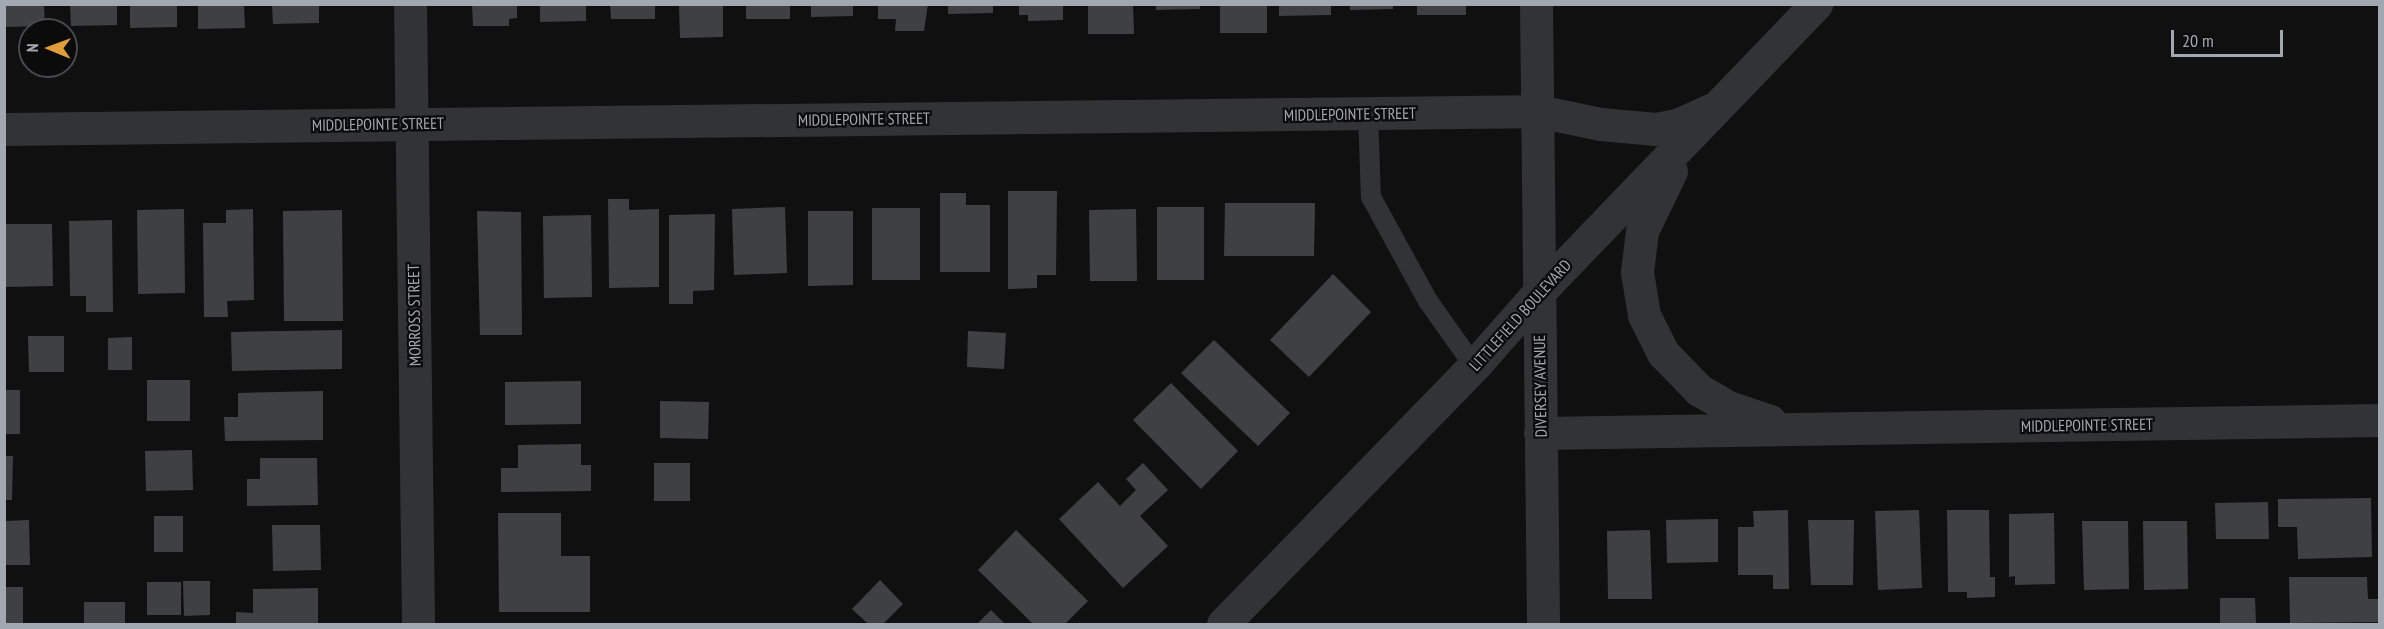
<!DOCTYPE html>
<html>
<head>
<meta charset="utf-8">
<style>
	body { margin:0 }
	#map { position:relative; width:2384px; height:629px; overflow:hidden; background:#101011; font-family:"PT Sans Narrow",sans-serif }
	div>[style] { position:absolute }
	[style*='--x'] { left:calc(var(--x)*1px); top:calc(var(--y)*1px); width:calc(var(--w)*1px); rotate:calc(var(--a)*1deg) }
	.building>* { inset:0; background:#3f4044 }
	.service>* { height:20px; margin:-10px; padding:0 10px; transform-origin:10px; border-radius:10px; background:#313336 }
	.minor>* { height:33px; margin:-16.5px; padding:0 16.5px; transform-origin:16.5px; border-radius:16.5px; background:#313336 }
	span { translate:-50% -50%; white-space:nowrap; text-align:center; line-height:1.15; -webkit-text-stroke:4.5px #0b0b0c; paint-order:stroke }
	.street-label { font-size:16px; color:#a2a8b1 }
	.frame { position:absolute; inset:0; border:6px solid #a2a8b1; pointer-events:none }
	.north { position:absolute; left:18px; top:18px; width:60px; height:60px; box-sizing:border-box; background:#0b0b0c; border:2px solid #474a4e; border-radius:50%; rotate:271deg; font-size:16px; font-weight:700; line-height:24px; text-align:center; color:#a2a8b1 }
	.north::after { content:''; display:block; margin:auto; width:21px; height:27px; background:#e19d39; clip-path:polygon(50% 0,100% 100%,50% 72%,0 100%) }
	.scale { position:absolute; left:2171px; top:30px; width:112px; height:27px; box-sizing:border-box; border:3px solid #a2a8b1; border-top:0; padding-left:8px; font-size:18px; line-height:21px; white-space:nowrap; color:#a2a8b1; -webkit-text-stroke:4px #0b0b0c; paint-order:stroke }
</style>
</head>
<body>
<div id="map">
	<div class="building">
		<div style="clip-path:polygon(4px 4px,44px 4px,45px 26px,4px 27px)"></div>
		<div style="clip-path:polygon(70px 4px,117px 4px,117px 25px,71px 26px)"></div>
		<div style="clip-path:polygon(130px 4px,177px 4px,177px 27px,130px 28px)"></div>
		<div style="clip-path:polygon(198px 4px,244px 4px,245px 28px,198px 29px)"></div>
		<div style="clip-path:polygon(272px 4px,319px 4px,319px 23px,273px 24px)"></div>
		<div style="clip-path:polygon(472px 4px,517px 4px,517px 18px,509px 19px,509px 26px,473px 26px)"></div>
		<div style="clip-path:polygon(540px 4px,586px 4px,586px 21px,540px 22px)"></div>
		<div style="clip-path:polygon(610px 4px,655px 4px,655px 19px,611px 19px)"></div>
		<div style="clip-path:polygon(746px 4px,790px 4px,790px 19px,746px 19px)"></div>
		<div style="clip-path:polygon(811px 4px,853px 4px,853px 16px,811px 17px)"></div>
		<div style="clip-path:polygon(878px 4px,928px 4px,924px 31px,895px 31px,896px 19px,878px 19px)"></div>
		<div style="clip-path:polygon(948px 4px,993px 4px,993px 13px,948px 14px)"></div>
		<div style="clip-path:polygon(1088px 4px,1133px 4px,1134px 34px,1088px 34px)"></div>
		<div style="clip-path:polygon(1156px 4px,1200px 4px,1200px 9px,1156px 10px)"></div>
		<div style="clip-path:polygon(1220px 4px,1267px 4px,1267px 33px,1220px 33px)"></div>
		<div style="clip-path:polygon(1279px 4px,1331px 4px,1331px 15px,1279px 16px)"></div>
		<div style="clip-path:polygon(1350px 4px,1393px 4px,1393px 9px,1350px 10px)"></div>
		<div style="clip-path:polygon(1417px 4px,1466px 4px,1466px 15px,1417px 15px)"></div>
		<div style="clip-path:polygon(679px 5px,723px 5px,723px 37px,680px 38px)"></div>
		<div style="clip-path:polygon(1019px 5px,1063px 5px,1063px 20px,1028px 21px,1028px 15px,1019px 15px)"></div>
		<div style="clip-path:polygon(1008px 191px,1057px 191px,1056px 275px,1037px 275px,1037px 288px,1008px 289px)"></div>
		<div style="clip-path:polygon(940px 193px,966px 193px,966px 205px,990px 205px,990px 272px,940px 272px)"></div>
		<div style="clip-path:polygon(608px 199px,629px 199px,629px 210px,659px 209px,659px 287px,609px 288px)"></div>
		<div style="clip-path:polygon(1225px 203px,1315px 203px,1314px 256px,1224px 256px)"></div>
		<div style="clip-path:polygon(785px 207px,787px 273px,734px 275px,732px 209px)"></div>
		<div style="clip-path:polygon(1157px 207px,1204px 207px,1204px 280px,1157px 280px)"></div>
		<div style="clip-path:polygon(872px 208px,920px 208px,920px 280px,872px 280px)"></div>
		<div style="clip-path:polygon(184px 209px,185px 293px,138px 294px,137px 210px)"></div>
		<div style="clip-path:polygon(253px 209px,254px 300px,227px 301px,228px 317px,204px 317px,203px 223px,226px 223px,226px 210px)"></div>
		<div style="clip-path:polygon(1136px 209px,1137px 281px,1090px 281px,1089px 210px)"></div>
		<div style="clip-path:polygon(342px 210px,343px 321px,284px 321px,283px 211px)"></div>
		<div style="clip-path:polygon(477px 211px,521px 212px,522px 335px,480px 335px)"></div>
		<div style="clip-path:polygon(808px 211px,853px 211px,853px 285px,808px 286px)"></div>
		<div style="clip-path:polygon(715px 214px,714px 290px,693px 291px,693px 304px,669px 304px,669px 215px)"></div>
		<div style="clip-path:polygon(591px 215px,592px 297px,544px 298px,543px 216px)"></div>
		<div style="clip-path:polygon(112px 220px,113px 312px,86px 312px,86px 296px,70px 296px,69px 221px)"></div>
		<div style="clip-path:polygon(4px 224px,52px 224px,53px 286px,4px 287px)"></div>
		<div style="clip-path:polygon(1333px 274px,1371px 312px,1309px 377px,1270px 340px)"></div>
		<div style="clip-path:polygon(342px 330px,342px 369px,232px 371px,231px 332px)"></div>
		<div style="clip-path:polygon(968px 331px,1006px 333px,1004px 369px,967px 367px)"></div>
		<div style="clip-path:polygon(28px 336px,64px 336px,64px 372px,29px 372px)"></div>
		<div style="clip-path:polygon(132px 337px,132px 370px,108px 370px,108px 338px)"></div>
		<div style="clip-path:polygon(1214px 340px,1290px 413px,1258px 446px,1181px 373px)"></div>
		<div style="clip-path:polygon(147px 380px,190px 380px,190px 421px,147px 421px)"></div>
		<div style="clip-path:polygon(581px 381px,581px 424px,505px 425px,505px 382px)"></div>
		<div style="clip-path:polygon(1171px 383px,1238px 451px,1201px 489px,1133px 420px)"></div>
		<div style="clip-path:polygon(5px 390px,20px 390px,20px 434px,5px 434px)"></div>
		<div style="clip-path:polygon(323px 391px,323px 440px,225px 441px,224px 417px,238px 417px,238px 393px)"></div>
		<div style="clip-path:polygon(660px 401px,709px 402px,708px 439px,660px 438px)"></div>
		<div style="clip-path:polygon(581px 444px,581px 465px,591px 465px,591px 491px,501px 492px,501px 468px,518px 468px,518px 445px)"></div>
		<div style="clip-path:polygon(192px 450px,193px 490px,146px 491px,145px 451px)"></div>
		<div style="clip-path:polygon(5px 456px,13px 456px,12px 500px,5px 500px)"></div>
		<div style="clip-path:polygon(260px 458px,317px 458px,318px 505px,247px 506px,247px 479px,260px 479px)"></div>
		<div style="clip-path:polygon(654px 463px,690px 463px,690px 501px,654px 501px)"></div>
		<div style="clip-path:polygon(1143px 463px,1168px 490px,1140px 516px,1168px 546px,1123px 588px,1059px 519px,1098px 482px,1120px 506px,1136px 490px,1126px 479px)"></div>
		<div style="clip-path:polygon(2371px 498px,2372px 557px,2298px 559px,2297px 527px,2278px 527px,2278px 499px)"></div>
		<div style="clip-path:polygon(2268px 502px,2269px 539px,2216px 539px,2215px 503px)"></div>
		<div style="clip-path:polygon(1788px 510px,1789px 589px,1773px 589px,1773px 575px,1738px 575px,1738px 527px,1754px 527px,1753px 511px)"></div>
		<div style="clip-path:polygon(1919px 510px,1922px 588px,1878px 590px,1875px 511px)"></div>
		<div style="clip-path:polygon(1947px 510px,1989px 510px,1990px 577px,1995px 577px,1995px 597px,1967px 598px,1967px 592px,1948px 592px)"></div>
		<div style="clip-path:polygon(498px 513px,561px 513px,561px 556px,590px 556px,590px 612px,499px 612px)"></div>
		<div style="clip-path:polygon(2054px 513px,2055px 584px,2015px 585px,2015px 576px,2009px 577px,2009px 514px)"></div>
		<div style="clip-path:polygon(154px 516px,183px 516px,183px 552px,154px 552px)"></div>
		<div style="clip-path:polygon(1718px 519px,1718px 562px,1667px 563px,1666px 520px)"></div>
		<div style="clip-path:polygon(29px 520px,30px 565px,5px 565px,5px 521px)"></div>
		<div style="clip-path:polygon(1808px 520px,1854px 520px,1853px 585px,1811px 585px)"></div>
		<div style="clip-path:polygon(2082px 521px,2128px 521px,2129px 589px,2084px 590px)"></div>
		<div style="clip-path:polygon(2143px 521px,2187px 521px,2188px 589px,2144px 590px)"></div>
		<div style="clip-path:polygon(272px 525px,320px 525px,321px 570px,273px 571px)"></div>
		<div style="clip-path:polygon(1016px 530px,1088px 601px,1065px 624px,1033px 624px,978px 570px)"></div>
		<div style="clip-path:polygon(1650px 530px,1652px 599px,1608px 599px,1607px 531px)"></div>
		<div style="clip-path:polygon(2289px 577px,2367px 577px,2368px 599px,2380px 599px,2380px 622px,2290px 623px)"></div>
		<div style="clip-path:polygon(880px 580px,903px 604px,883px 624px,868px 624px,852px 609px)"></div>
		<div style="clip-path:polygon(183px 581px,210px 581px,210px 615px,184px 616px)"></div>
		<div style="clip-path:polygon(147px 582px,181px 582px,181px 615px,147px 615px)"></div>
		<div style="clip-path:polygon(4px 587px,23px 587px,23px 624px,4px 624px)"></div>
		<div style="clip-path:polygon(318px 588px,318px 624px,236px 624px,236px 612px,253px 613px,253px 589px)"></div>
		<div style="clip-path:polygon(2220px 598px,2255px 598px,2256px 624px,2220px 624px)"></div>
		<div style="clip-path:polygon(84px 602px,125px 602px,125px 624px,84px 624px)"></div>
		<div style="clip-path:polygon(991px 610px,1005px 624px,977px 624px)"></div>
	</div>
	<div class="service">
		<div style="--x:1368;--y:113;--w:84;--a:88"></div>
		<div style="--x:1371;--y:197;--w:119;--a:61.3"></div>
		<div style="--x:1428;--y:301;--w:80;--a:54.7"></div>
	</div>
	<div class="minor">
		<div style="--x:410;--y:4;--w:620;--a:89.26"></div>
		<div style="--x:1536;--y:4;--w:620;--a:89.35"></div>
		<div style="--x:4;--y:129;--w:1534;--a:-0.67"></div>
		<div style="--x:1538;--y:111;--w:63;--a:11.8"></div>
		<div style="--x:1600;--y:124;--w:56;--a:5.1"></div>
		<div style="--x:1656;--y:129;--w:21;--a:-11"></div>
		<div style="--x:1677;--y:125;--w:44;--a:-24.2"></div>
		<div style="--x:1671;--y:171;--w:67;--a:115.8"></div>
		<div style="--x:1642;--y:231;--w:41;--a:97"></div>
		<div style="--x:1637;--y:272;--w:44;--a:80.8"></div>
		<div style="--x:1644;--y:315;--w:42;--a:63.4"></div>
		<div style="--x:1663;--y:353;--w:52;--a:45.8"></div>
		<div style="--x:1699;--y:390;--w:34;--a:30"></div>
		<div style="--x:1728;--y:407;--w:44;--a:18.4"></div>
		<div style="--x:1540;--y:433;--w:840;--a:-0.89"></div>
		<div style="--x:1223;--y:624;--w:360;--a:-45.8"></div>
		<div style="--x:1474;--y:366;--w:98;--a:-48.7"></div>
		<div style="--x:1539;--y:292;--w:400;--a:-46.1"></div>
	</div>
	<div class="street-label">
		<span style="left:1350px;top:114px;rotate:-1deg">MIDDLEPOINTE STREET</span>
		<span style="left:864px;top:119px;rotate:-1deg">MIDDLEPOINTE STREET</span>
		<span style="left:378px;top:124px;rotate:-1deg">MIDDLEPOINTE STREET</span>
		<span style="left:414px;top:315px;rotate:-91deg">MORROSS STREET</span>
		<span style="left:1520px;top:315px;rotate:-48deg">LITTLEFIELD BOULEVARD</span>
		<span style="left:1540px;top:386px;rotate:-91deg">DIVERSEY AVENUE</span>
		<span style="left:2087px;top:425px;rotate:-1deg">MIDDLEPOINTE STREET</span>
	</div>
	<div class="frame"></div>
	<div class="north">N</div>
	<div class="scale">20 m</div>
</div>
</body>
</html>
